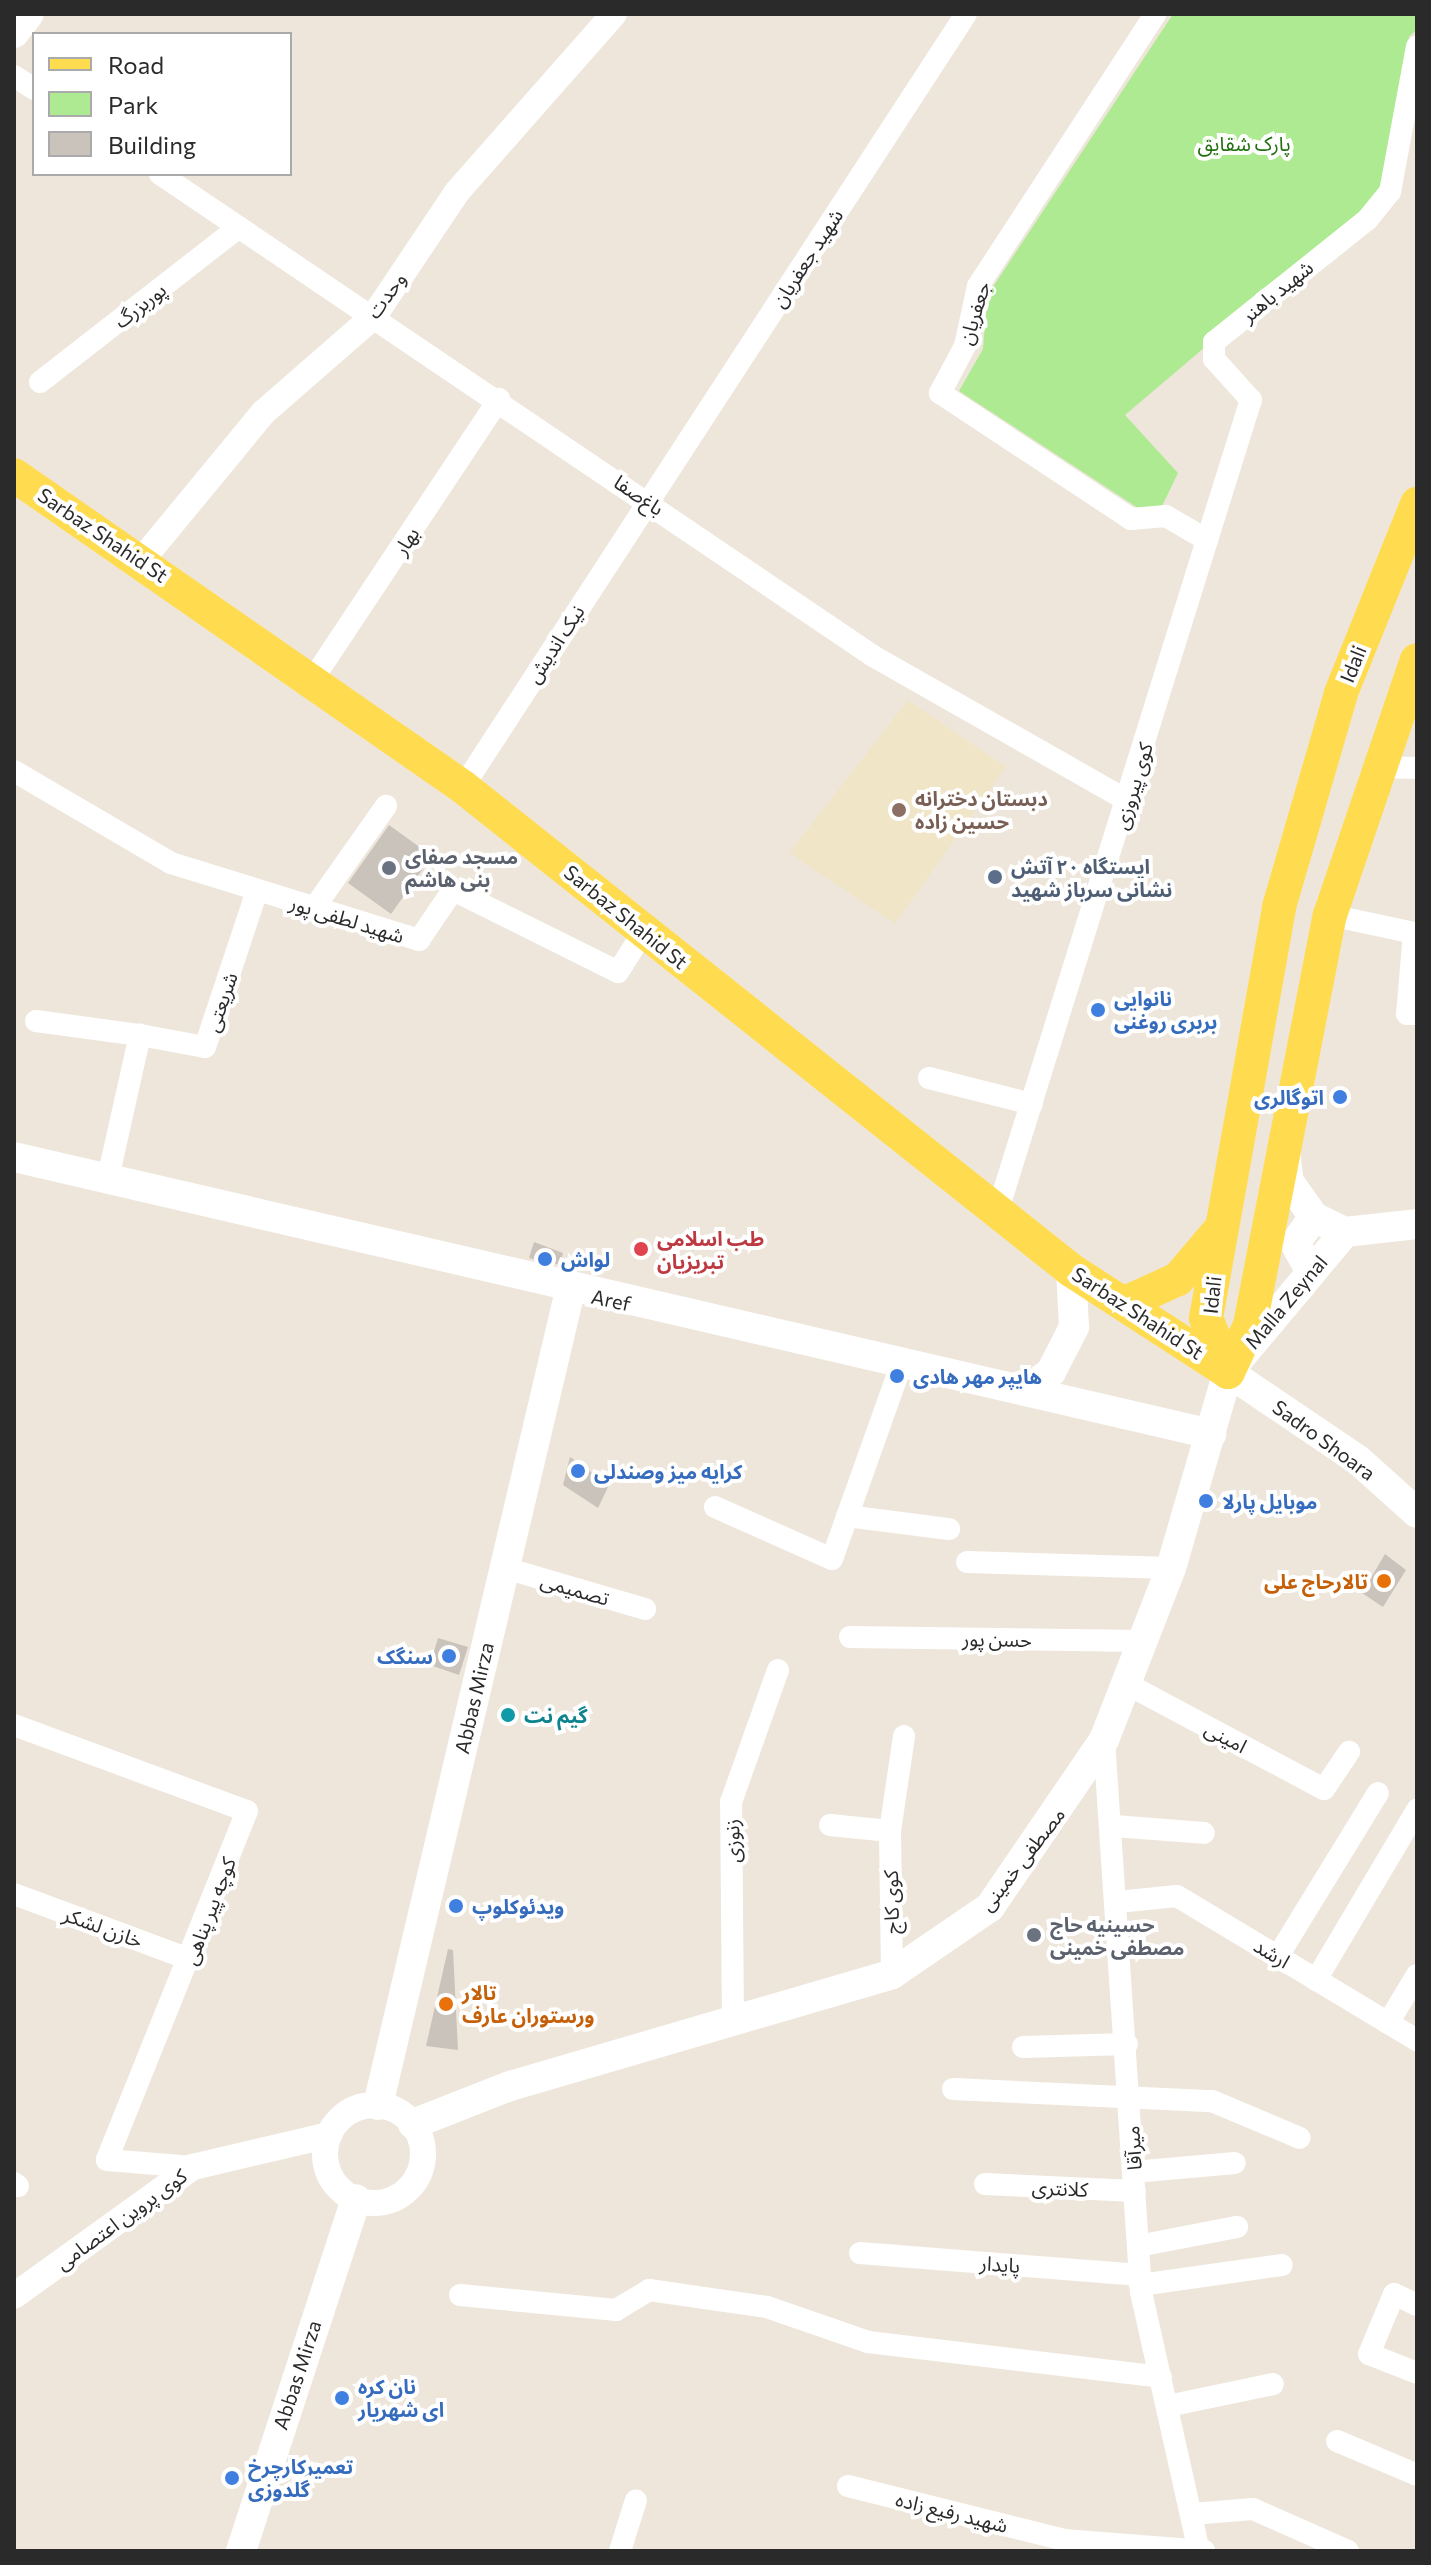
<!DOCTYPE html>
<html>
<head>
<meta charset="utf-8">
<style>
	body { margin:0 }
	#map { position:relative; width:1431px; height:2565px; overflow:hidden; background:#eee6db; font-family:Commissioner,"Noto Sans Arabic",sans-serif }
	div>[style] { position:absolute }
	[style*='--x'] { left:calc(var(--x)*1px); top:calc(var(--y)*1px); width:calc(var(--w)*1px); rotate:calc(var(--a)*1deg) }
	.education>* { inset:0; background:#f1e5c8 }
	.green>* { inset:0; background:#adea91 }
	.building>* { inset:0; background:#c9c3bb }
	.minor>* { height:22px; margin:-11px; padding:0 11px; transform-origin:11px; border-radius:11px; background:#fff }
	.tertiary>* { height:26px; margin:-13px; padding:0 13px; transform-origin:13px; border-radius:13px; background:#fff }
	.tertiary>.ring { margin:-13px; padding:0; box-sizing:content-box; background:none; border:26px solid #fff; border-radius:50% }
	.secondary>* { height:30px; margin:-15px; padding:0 15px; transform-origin:15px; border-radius:15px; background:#fff }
	.primary>* { height:34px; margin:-17px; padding:0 17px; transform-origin:17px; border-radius:17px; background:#ffdc4f }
	.dots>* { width:22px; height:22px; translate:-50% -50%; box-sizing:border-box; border:4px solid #fff; border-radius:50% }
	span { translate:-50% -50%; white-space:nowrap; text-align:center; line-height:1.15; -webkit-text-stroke:8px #fff; paint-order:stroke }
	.park-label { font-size:20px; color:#226f12 }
	.street-label { font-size:20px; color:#2a2a2a }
	.education-label { font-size:20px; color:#785e54; font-weight:700 }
	.left { translate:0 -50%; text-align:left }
	.worship-label { font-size:20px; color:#5b616d; font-weight:700 }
	.service-label { font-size:20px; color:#4e5e75; font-weight:700 }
	.shop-label { font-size:20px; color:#366cbe; font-weight:700 }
	.right { translate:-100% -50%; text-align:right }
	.health-label { font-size:20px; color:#be3a42; font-weight:700 }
	.food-label { font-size:20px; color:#c56008; font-weight:700 }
	.culture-label { font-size:20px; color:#0d838f; font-weight:700 }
	.frame { position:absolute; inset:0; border:16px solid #2a2a2a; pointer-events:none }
	.legend { position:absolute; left:32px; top:32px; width:260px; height:144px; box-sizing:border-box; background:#fff; border:2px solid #aaa; margin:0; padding:10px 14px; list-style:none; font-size:24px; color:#2a2a2a }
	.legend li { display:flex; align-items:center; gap:16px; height:40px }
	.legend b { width:40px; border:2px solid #aaa }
</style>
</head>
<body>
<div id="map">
	<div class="education">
		<div style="clip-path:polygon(908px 700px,1006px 767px,895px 924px,789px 853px)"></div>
	</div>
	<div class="green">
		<div style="clip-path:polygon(1173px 14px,1417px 14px,1417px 29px,1409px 37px,1383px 185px,1363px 213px,1125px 415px,1178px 473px,1162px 506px,1138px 508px,959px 391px,983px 349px,987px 296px)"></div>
	</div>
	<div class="building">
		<div style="clip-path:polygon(389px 825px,432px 856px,391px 914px,348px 883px)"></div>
		<div style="clip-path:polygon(534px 1242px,563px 1253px,560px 1265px,529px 1258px)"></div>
		<div style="clip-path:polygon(570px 1457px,609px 1485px,598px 1508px,563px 1485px)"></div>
		<div style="clip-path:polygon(1385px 1554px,1406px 1570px,1383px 1607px,1362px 1593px)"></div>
		<div style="clip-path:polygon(438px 1638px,468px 1647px,459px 1675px,430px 1665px)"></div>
		<div style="clip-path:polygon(448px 1949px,453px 1950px,458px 2050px,426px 2046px)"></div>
	</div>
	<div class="minor">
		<div style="--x:14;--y:76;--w:24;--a:33"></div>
		<div style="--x:160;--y:174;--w:861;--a:34.06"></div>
		<div style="--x:873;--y:656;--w:293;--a:29.6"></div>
		<div style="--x:40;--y:382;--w:252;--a:-37.9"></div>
		<div style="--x:1207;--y:540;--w:147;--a:-72.6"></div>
		<div style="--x:1251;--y:400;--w:55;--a:-132.1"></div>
		<div style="--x:1214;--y:359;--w:17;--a:-90"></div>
		<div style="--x:1214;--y:342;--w:196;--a:-38.6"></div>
		<div style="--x:1367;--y:220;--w:36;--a:-51"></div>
		<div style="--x:1390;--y:192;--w:148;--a:-79.5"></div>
		<div style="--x:311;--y:682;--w:340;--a:-56.4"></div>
		<div style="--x:1375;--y:767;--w:42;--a:1.4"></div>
		<div style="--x:14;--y:771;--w:182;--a:30.4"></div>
		<div style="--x:171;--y:863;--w:260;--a:17.2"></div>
		<div style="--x:419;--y:940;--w:60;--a:-55.8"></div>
		<div style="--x:453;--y:890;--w:184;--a:26.4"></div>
		<div style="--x:618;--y:972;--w:49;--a:-57.6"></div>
		<div style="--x:463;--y:787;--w:922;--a:-56.95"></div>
		<div style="--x:314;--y:908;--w:125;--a:-54.8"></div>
		<div style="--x:1330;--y:915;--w:86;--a:12.1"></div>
		<div style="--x:1414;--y:933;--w:81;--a:94.9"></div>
		<div style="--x:1407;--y:1014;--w:10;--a:0"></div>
		<div style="--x:36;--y:1021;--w:105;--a:7.7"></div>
		<div style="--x:929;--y:1078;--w:106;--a:14.2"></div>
		<div style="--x:108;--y:1178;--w:147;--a:-77.4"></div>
		<div style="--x:140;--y:1035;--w:66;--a:10.5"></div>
		<div style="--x:205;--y:1047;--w:164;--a:-71.6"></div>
		<div style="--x:997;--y:1213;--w:705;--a:-72.67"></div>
		<div style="--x:1207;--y:540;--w:48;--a:-149.7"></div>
		<div style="--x:1166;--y:516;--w:35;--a:175"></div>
		<div style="--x:1131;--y:519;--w:229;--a:-146.6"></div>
		<div style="--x:940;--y:393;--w:53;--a:-62"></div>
		<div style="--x:965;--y:346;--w:61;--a:-77.8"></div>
		<div style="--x:978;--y:286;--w:325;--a:-56.9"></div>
		<div style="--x:715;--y:1507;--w:128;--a:24"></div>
		<div style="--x:832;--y:1559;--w:209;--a:-70.4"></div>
		<div style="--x:847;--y:1516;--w:103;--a:7.3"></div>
		<div style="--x:967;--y:1562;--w:204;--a:1.7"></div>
		<div style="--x:505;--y:1568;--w:146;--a:16.3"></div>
		<div style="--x:850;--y:1637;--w:293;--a:0.8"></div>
		<div style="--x:1127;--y:1684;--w:223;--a:28.1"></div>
		<div style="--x:1324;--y:1789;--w:45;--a:-56"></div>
		<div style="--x:14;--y:1725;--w:248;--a:20.3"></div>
		<div style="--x:247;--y:1811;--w:376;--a:111.9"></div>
		<div style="--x:107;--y:2160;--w:86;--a:4.7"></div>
		<div style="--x:1104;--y:1740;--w:553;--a:86.17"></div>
		<div style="--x:1141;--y:2292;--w:265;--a:77.4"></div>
		<div style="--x:830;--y:1825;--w:60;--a:5.7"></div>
		<div style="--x:890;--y:1831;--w:143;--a:89.2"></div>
		<div style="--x:1114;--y:1826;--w:90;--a:4.4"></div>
		<div style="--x:890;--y:1831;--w:96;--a:-81.6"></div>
		<div style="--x:14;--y:1894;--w:189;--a:20.4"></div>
		<div style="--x:1118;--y:1902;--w:59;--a:-5.8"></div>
		<div style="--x:1177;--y:1896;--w:280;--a:31"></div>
		<div style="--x:1278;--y:1956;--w:191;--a:-58.5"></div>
		<div style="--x:1316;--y:1980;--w:198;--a:-59.3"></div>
		<div style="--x:733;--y:2021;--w:219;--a:-90.5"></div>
		<div style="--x:731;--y:1802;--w:140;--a:-70.4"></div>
		<div style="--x:1388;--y:2023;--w:56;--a:-58.9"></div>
		<div style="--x:1023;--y:2047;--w:104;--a:-1.7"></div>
		<div style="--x:953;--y:2089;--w:259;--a:2.7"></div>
		<div style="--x:1212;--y:2101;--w:95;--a:22.8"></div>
		<div style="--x:1134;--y:2172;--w:101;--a:-5.1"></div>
		<div style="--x:14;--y:2183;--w:5;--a:37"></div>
		<div style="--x:985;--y:2184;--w:150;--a:2.7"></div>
		<div style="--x:1138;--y:2246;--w:101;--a:-10.9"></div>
		<div style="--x:860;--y:2253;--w:281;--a:4.5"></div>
		<div style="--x:1140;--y:2285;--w:143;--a:-8"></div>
		<div style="--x:460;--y:2295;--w:157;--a:5.5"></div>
		<div style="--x:616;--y:2310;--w:39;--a:-31"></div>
		<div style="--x:649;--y:2290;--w:119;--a:8.2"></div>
		<div style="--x:767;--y:2307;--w:107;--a:19.1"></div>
		<div style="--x:868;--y:2342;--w:295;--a:6.8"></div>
		<div style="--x:1417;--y:2305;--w:25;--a:-154"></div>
		<div style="--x:1394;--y:2294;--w:65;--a:112.6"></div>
		<div style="--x:1369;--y:2354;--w:52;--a:21.6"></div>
		<div style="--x:1168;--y:2406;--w:107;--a:-11.8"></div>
		<div style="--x:1337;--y:2441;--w:87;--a:23"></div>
		<div style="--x:848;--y:2486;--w:223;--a:14"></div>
		<div style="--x:1064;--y:2540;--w:141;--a:4.5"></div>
		<div style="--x:1192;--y:2514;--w:61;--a:-4.7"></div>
		<div style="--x:1253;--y:2509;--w:104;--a:23.9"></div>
		<div style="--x:620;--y:2551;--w:53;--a:-72.6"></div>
	</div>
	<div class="tertiary">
		<div style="--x:141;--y:561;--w:193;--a:-50.5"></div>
		<div style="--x:264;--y:412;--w:146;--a:-41.1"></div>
		<div style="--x:374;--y:316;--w:149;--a:-56.2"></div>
		<div style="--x:457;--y:192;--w:237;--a:-48.6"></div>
		<div class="ring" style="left:325px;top:2105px;width:72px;height:72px"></div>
		<div style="--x:14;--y:2296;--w:221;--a:-35.8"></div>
		<div style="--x:193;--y:2167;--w:140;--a:-13.2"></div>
	</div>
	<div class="secondary">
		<div style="--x:14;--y:33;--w:24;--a:-52"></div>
		<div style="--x:1285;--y:1151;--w:31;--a:83"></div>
		<div style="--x:1289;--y:1182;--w:43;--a:54.5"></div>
		<div style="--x:1314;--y:1217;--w:34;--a:26"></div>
		<div style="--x:1345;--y:1232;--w:72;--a:-6.3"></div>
		<div style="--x:14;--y:1157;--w:1229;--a:13.03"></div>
		<div style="--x:1311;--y:1272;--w:33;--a:-119"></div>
		<div style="--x:1295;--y:1243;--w:32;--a:-54"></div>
		<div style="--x:1228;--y:1372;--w:157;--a:34.1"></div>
		<div style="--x:1358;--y:1460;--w:79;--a:41.9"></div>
		<div style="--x:1026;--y:1391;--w:31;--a:-37"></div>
		<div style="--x:1051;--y:1372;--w:51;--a:-62.9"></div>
		<div style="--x:1074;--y:1327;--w:57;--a:-93"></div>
		<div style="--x:378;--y:2105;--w:836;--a:-76.73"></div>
		<div style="--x:413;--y:2124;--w:104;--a:-21.4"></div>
		<div style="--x:510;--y:2086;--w:398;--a:-16.3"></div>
		<div style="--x:892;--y:1974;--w:119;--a:-34.4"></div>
		<div style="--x:990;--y:1907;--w:202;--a:-55.7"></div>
		<div style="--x:1104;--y:1740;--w:185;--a:-68.7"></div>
		<div style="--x:1171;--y:1568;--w:204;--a:-73.8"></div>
		<div style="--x:1228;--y:1372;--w:182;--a:-50.1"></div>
		<div style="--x:241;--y:2551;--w:370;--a:-71.9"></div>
	</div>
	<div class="primary">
		<div style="--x:14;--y:475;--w:547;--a:34.79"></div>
		<div style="--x:463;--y:787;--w:777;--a:38.46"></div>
		<div style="--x:1071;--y:1270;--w:187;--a:33"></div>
		<div style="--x:1125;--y:1303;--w:58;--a:-24.4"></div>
		<div style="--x:1178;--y:1279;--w:62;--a:-49.6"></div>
		<div style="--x:1228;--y:1372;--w:58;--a:-112.2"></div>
		<div style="--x:1206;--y:1318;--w:417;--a:-79.9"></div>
		<div style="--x:1279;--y:907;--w:223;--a:-73.8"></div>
		<div style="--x:1341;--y:693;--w:204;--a:-68.1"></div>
		<div style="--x:1228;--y:1372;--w:52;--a:-64.9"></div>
		<div style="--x:1250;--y:1325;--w:418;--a:-79"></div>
		<div style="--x:1330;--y:915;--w:269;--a:-71.2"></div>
	</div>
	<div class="dots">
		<div style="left:899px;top:810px;background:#8d6e63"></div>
		<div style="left:389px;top:868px;background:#6b7280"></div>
		<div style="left:995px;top:877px;background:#5c6f8a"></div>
		<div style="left:1098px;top:1010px;background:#3f7fe0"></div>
		<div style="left:1340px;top:1097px;background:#3f7fe0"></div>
		<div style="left:641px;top:1249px;background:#e0444e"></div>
		<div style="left:545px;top:1259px;background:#3f7fe0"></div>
		<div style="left:897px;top:1376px;background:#3f7fe0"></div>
		<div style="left:578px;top:1471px;background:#3f7fe0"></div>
		<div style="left:1206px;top:1501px;background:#3f7fe0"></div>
		<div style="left:1384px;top:1581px;background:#e8710a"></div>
		<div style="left:449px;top:1656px;background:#3f7fe0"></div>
		<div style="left:508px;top:1715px;background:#0f9aa8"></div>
		<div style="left:456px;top:1906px;background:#3f7fe0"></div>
		<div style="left:1034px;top:1935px;background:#6b7280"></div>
		<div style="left:446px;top:2004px;background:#e8710a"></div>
		<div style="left:342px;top:2398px;background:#3f7fe0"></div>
		<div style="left:232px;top:2478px;background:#3f7fe0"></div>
	</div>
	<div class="park-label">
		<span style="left:1244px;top:143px">پارک شقایق</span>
	</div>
	<div class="street-label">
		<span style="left:807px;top:258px;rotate:-57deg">شهید جعفریان</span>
		<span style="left:1277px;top:291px;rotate:-39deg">شهید باهنر</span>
		<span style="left:386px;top:295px;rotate:-54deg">وحدت</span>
		<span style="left:140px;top:305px;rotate:-38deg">پوربزرگ</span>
		<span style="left:974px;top:313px;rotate:-73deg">جعفریان</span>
		<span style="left:639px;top:495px;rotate:34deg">باغ‌صفا</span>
		<span style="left:103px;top:535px;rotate:34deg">Sarbaz Shahid St</span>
		<span style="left:406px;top:541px;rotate:-57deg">بهار</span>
		<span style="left:555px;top:644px;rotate:-57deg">نیک اندیش</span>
		<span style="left:1353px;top:664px;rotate:-68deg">Idali</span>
		<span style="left:1133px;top:786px;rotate:-73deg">کوی پیروزی</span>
		<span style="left:626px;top:917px;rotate:39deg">Sarbaz Shahid St</span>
		<span style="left:347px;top:919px;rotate:17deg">شهید لطفی پور</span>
		<span style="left:221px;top:1002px;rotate:-71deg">شریعتی</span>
		<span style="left:1212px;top:1295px;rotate:-84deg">Idali</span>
		<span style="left:611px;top:1300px;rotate:12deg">Aref</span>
		<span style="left:1286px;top:1302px;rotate:-50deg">Malla Zeynal</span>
		<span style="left:1138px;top:1313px;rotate:33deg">Sarbaz Shahid St</span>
		<span style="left:1324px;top:1440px;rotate:36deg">Sadro Shoara</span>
		<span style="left:575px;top:1589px;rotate:16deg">تصمیمی</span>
		<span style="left:997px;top:1639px;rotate:1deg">حسن پور</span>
		<span style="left:474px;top:1698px;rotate:-77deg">Abbas Mirza</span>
		<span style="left:1226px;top:1737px;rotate:28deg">امینی</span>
		<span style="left:732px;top:1841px;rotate:-92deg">زنوزی</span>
		<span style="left:1022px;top:1859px;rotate:-52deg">مصطفی خمینی</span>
		<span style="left:891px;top:1902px;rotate:-91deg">کوی کاج</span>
		<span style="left:209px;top:1911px;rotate:-69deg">کوچه پیر پناهی</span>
		<span style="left:103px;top:1927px;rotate:20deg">خازن لشکر</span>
		<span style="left:1272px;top:1953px;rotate:31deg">ارشد</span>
		<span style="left:1133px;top:2148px;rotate:-93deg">میرآقا</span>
		<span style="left:1060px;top:2188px;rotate:3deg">کلانتری</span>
		<span style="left:121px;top:2219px;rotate:-36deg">کوی پروین اعتصامی</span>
		<span style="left:1000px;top:2264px;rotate:4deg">پایدار</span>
		<span style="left:297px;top:2375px;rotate:-72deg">Abbas Mirza</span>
		<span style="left:952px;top:2512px;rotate:14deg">شهید رفیع زاده</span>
	</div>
	<div class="education-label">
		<span class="left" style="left:915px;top:810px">دبستان دخترانه<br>حسین زاده</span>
	</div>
	<div class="worship-label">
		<span class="left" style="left:405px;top:868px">مسجد صفای<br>بنی هاشم</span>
		<span class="left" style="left:1050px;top:1936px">حسینیه حاج<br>مصطفی خمینی</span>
	</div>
	<div class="service-label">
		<span class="left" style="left:1011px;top:878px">ایستگاه ۲۰ آتش<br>نشانی سرباز شهید</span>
	</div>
	<div class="shop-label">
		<span class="left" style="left:1114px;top:1010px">نانوایی<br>بربری روغنی</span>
		<span class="right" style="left:1324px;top:1097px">اتوگالری</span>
		<span class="left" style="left:561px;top:1259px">لواش</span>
		<span class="left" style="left:913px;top:1376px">هایپر مهر هادی</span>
		<span class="left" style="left:594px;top:1471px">کرایه میز وصندلی</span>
		<span class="left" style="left:1222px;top:1501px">موبایل پارلا</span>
		<span class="right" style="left:433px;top:1656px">سنگک</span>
		<span class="left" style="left:472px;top:1906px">ویدئوکلوپ</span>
		<span class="left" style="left:358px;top:2398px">نان کره<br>ای شهریار</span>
		<span class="left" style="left:248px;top:2478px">تعمیرکارچرخ<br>گلدوزی</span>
	</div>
	<div class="health-label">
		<span class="left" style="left:657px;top:1250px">طب اسلامی<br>تبریزیان</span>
	</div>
	<div class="food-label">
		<span class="right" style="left:1368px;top:1581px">تالارحاج علی</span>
		<span class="left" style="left:462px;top:2004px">تالار<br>ورستوران عارف</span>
	</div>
	<div class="culture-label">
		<span class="left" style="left:524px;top:1715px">گیم نت</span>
	</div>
	<div class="frame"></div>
	<ul class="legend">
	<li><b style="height:10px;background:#ffdc4f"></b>Road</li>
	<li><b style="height:22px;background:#adea91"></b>Park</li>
	<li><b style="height:22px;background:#c9c3bb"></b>Building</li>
	</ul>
</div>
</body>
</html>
